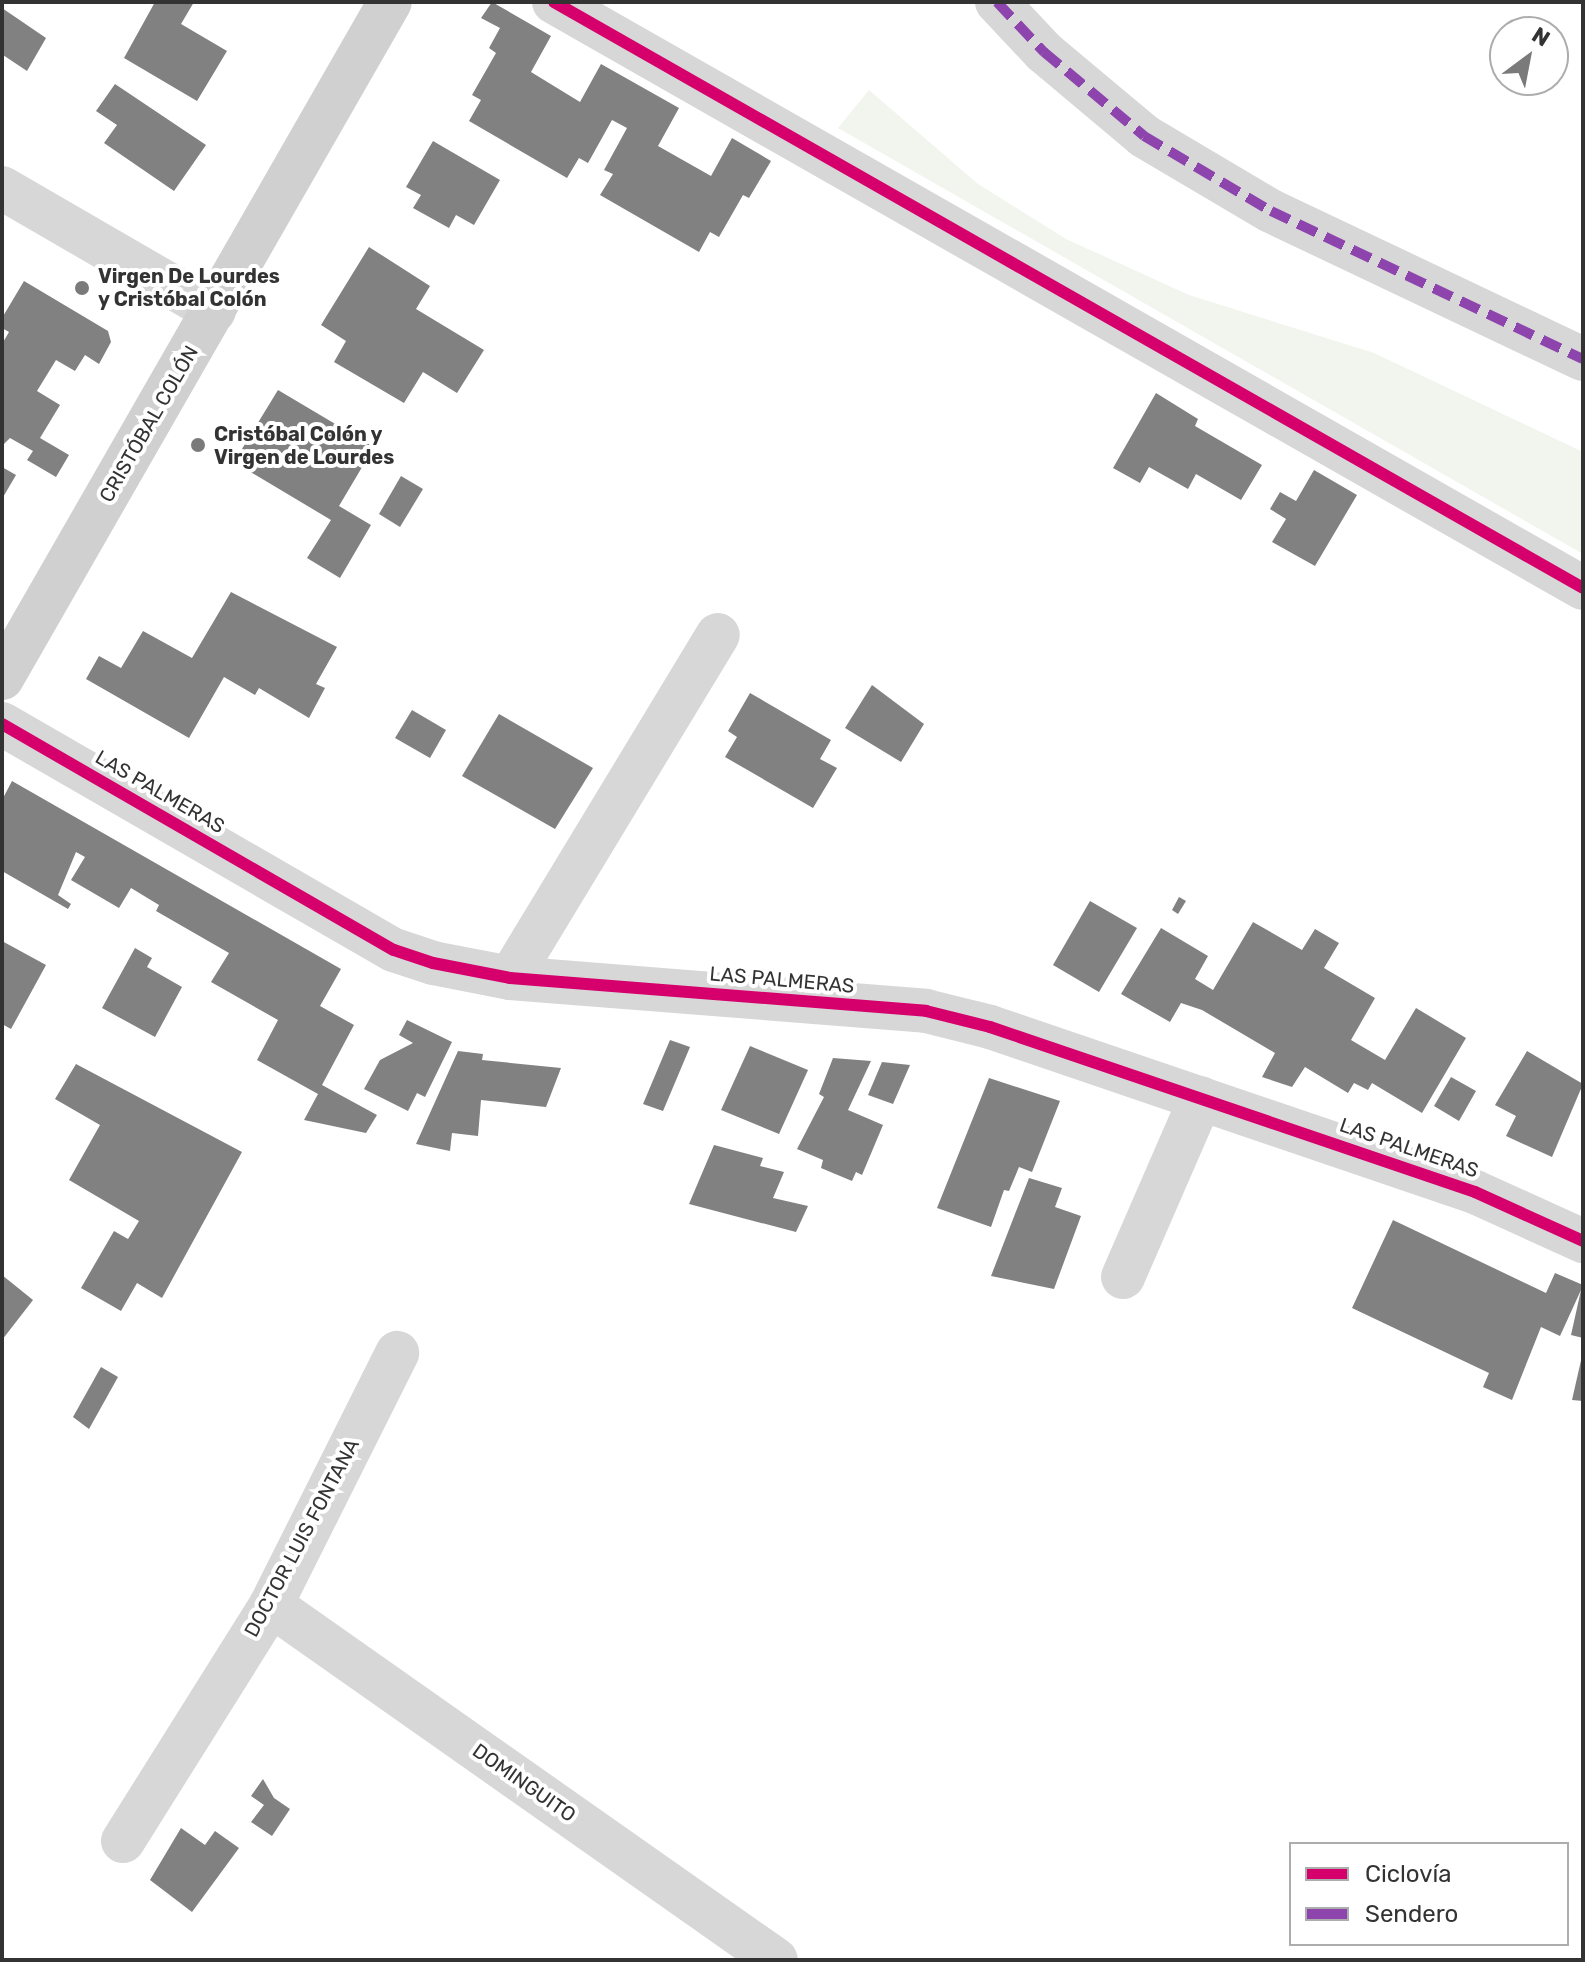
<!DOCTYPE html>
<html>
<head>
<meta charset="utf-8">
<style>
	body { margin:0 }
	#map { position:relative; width:1585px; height:1962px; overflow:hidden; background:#fff; font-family:Rubik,sans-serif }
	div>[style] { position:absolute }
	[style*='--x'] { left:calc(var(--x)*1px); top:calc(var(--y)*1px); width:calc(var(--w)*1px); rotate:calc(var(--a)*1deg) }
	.green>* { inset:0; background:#f1f5ed }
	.building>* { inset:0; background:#818181 }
	.street>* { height:44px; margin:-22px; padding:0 22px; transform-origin:22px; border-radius:22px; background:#d7d7d7 }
	.secondary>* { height:44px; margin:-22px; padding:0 22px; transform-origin:22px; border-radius:22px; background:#d0d0d0 }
	.quiet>* { height:10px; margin-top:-5px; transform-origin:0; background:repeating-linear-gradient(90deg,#8e44ad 0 20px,transparent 0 30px) }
	.cycleway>* { height:12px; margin:-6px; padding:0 6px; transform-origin:6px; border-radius:6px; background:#d6006c }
	.dots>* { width:22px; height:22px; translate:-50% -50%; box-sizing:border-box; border:4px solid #fff; border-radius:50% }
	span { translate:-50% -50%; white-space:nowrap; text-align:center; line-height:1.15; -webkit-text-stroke:8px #fff; paint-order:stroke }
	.poi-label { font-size:20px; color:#333; font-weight:700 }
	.left { translate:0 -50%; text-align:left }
	.street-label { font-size:20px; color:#333 }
	.frame { position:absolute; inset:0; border:4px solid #333; pointer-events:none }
	.legend { position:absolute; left:1289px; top:1842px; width:280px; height:104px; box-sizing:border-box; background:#fff; border:2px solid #adadad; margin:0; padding:10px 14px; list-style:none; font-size:24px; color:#333 }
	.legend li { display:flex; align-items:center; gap:16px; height:40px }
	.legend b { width:40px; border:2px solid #adadad }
	.north { position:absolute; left:1489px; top:16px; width:80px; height:80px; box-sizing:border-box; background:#fff; border:2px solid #adadad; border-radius:50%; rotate:32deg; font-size:22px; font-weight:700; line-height:32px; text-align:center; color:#333 }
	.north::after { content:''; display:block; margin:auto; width:28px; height:36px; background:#7a7a7a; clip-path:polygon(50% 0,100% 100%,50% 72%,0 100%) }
</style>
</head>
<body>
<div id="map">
	<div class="green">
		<div style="clip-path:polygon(869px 90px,978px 184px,1066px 239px,1189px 295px,1374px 353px,1583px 452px,1583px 554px,838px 128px)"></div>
	</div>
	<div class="building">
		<div style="clip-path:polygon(155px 2px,194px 2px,181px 24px,227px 51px,197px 101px,124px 58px)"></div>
		<div style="clip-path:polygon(492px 2px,551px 36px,531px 72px,580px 102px,601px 64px,679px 108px,658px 146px,711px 176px,732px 138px,771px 161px,749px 198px,743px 195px,719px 237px,710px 232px,699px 252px,600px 195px,613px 174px,604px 170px,627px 128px,612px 120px,588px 163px,579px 158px,567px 178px,469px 121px,481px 100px,472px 95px,496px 53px,489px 48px,500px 28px,481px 18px)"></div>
		<div style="clip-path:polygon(2px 8px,46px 38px,27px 71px,3px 55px)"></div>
		<div style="clip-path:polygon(115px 84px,206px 145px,174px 191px,104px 143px,117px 125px,96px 111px)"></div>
		<div style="clip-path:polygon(433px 141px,500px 180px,474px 225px,456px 215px,449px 228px,413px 208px,421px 195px,406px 187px)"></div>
		<div style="clip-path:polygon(369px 247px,430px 286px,416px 309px,484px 350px,457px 393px,423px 372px,404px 403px,334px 362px,346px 341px,321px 325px)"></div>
		<div style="clip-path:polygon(24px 281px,108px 331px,111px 342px,99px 364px,85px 355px,75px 371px,56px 360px,37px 391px,60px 405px,40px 438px,69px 455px,56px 477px,27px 460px,33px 451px,10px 438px,2px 446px,2px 344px,9px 332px,2px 328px,2px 318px)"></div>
		<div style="clip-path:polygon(278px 390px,374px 447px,339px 506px,371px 525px,340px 578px,307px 558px,331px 520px,234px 462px)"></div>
		<div style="clip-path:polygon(1156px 393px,1198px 419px,1195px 426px,1262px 465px,1241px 500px,1196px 474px,1188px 489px,1149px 467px,1140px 483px,1113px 468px)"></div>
		<div style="clip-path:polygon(2px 467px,16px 475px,2px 499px)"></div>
		<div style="clip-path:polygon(1314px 470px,1357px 495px,1315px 566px,1272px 542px,1286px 519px,1270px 509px,1280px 492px,1296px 501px)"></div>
		<div style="clip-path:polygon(401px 476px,423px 489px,400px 527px,379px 514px)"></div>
		<div style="clip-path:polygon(231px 592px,337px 647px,316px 684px,325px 688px,309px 718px,259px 688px,255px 695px,224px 677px,189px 738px,86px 679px,99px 656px,121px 668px,143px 631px,192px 658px)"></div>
		<div style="clip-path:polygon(872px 685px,924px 724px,901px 762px,845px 728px)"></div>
		<div style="clip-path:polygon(750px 693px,831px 740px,820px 759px,837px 768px,813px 808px,725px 757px,737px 737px,728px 731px)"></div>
		<div style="clip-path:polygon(412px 710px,446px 730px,430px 758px,395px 738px)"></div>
		<div style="clip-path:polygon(499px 714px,593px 768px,555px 829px,462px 776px)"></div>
		<div style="clip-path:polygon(12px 781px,341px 969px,320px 1006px,354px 1025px,322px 1085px,377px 1115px,366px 1133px,304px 1120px,318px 1094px,257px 1060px,278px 1020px,211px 982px,229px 953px,156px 911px,159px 905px,131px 888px,119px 908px,71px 880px,85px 857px,76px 852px,58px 895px,71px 904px,68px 909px,2px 871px,2px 800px)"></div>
		<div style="clip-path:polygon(1179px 897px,1186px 901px,1178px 914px,1172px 910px)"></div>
		<div style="clip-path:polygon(1090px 901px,1137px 928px,1099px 992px,1053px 965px)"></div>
		<div style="clip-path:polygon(1253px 922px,1302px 950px,1315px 929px,1339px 943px,1324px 968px,1375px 998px,1351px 1040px,1385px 1060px,1416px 1008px,1466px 1038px,1422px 1113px,1372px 1083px,1368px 1090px,1354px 1083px,1348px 1093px,1305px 1067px,1292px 1087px,1262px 1077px,1275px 1053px,1202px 1010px,1181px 1003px,1170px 1022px,1121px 994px,1161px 928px,1208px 956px,1195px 979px,1213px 990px)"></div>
		<div style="clip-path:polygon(2px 941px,46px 965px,11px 1029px,2px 1024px)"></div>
		<div style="clip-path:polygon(135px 948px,152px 958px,147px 967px,182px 987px,155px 1037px,102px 1008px)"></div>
		<div style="clip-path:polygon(407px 1020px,452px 1042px,425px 1097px,417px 1093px,408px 1111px,364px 1089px,380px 1060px,413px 1043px,399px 1035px)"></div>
		<div style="clip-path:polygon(670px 1040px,690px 1047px,663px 1111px,643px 1104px)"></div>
		<div style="clip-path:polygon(750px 1046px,808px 1070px,779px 1134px,721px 1110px)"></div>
		<div style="clip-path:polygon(458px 1051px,483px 1054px,482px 1060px,561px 1068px,546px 1107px,481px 1100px,478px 1136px,452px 1133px,450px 1151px,416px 1144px)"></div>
		<div style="clip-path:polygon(1527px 1051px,1583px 1084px,1552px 1157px,1506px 1136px,1516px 1116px,1495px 1105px)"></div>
		<div style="clip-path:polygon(833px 1058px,871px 1061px,848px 1110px,883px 1125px,862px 1175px,856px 1172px,852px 1181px,821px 1168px,823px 1160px,797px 1149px,824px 1097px,819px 1094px)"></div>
		<div style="clip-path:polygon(882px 1062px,910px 1065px,893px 1104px,868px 1095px)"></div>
		<div style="clip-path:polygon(76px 1064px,242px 1152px,162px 1298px,137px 1283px,121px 1311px,81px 1288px,114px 1231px,128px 1239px,139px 1221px,69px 1180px,100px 1125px,55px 1099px)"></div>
		<div style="clip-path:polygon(1451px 1077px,1476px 1091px,1459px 1121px,1434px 1106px)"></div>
		<div style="clip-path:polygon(989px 1078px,1060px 1101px,1032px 1172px,1019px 1167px,1009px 1191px,1004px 1190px,991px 1227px,937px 1208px)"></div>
		<div style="clip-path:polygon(714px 1145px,763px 1158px,760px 1166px,784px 1172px,773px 1198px,808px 1206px,796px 1232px,689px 1204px)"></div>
		<div style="clip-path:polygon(1029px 1178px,1062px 1188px,1055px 1207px,1081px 1216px,1054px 1289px,991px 1276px)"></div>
		<div style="clip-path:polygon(1393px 1220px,1546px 1293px,1555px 1273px,1583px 1285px,1583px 1338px,1571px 1335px,1581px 1290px,1560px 1336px,1541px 1327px,1512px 1400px,1483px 1387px,1489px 1373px,1352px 1308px)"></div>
		<div style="clip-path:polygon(2px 1275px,33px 1300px,2px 1340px)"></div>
		<div style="clip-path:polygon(1582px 1356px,1583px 1356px,1583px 1401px,1572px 1400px)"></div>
		<div style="clip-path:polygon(101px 1367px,118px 1377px,89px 1429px,73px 1417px)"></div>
		<div style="clip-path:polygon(263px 1779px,274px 1798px,290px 1809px,272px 1836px,251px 1822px,264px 1805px,251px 1796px)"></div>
		<div style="clip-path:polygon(181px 1828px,205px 1845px,215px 1831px,239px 1848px,192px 1912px,150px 1880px)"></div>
	</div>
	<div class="street">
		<div style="--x:554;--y:2;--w:1184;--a:29.66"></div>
		<div style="--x:997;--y:2;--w:69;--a:46.8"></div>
		<div style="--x:1044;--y:52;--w:131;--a:40"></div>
		<div style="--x:1144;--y:136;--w:147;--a:30.6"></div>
		<div style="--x:1271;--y:211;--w:345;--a:25.4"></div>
		<div style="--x:2;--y:188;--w:245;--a:30.1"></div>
		<div style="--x:2;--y:724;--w:452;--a:30"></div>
		<div style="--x:394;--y:950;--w:41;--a:18.4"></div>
		<div style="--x:433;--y:963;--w:78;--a:11"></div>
		<div style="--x:510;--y:978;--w:417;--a:4.5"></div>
		<div style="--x:926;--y:1011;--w:66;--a:14"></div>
		<div style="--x:990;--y:1027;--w:512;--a:18.79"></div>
		<div style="--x:1475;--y:1192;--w:119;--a:24.4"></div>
		<div style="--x:510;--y:978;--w:401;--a:-58.8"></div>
		<div style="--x:1123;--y:1277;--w:195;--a:-66.5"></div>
		<div style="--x:271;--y:1605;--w:617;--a:35.11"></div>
		<div style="--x:123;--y:1841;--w:279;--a:-57.9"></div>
		<div style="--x:271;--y:1605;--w:282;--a:-63.4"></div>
	</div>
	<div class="secondary">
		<div style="--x:2;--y:678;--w:779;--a:-60.15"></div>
	</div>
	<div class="quiet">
		<div style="--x:997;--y:2;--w:69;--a:46.8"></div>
		<div style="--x:1044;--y:52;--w:131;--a:40"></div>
		<div style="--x:1144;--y:136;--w:147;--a:30.6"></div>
		<div style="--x:1271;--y:211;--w:345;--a:25.4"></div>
	</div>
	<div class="cycleway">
		<div style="--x:554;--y:2;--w:1184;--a:29.66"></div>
		<div style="--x:2;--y:724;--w:452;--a:30"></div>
		<div style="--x:394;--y:950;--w:41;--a:18.4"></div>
		<div style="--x:433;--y:963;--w:78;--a:11"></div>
		<div style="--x:510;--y:978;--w:417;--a:4.5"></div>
		<div style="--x:926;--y:1011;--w:66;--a:14"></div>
		<div style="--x:990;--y:1027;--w:512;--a:18.79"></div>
		<div style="--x:1475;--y:1192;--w:119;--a:24.4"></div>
	</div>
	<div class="dots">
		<div style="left:82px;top:288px;background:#7a7a7a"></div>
		<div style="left:198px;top:445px;background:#7a7a7a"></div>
	</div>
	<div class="poi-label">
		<span class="left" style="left:98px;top:288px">Virgen De Lourdes<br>y Cristóbal Colón</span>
		<span class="left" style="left:214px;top:446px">Cristóbal Colón y<br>Virgen de Lourdes</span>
	</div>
	<div class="street-label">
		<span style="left:149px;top:424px;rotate:-60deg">CRISTÓBAL COLÓN</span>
		<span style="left:160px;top:792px;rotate:30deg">LAS PALMERAS</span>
		<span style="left:782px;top:980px;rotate:5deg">LAS PALMERAS</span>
		<span style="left:1409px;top:1148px;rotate:19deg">LAS PALMERAS</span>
		<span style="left:302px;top:1538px;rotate:-62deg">DOCTOR LUIS FONTANA</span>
		<span style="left:524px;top:1783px;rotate:35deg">DOMINGUITO</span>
	</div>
	<div class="frame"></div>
	<ul class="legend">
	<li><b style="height:10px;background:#d6006c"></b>Ciclovía</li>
	<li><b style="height:10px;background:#8e44ad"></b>Sendero</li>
	</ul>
	<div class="north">N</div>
</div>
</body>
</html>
